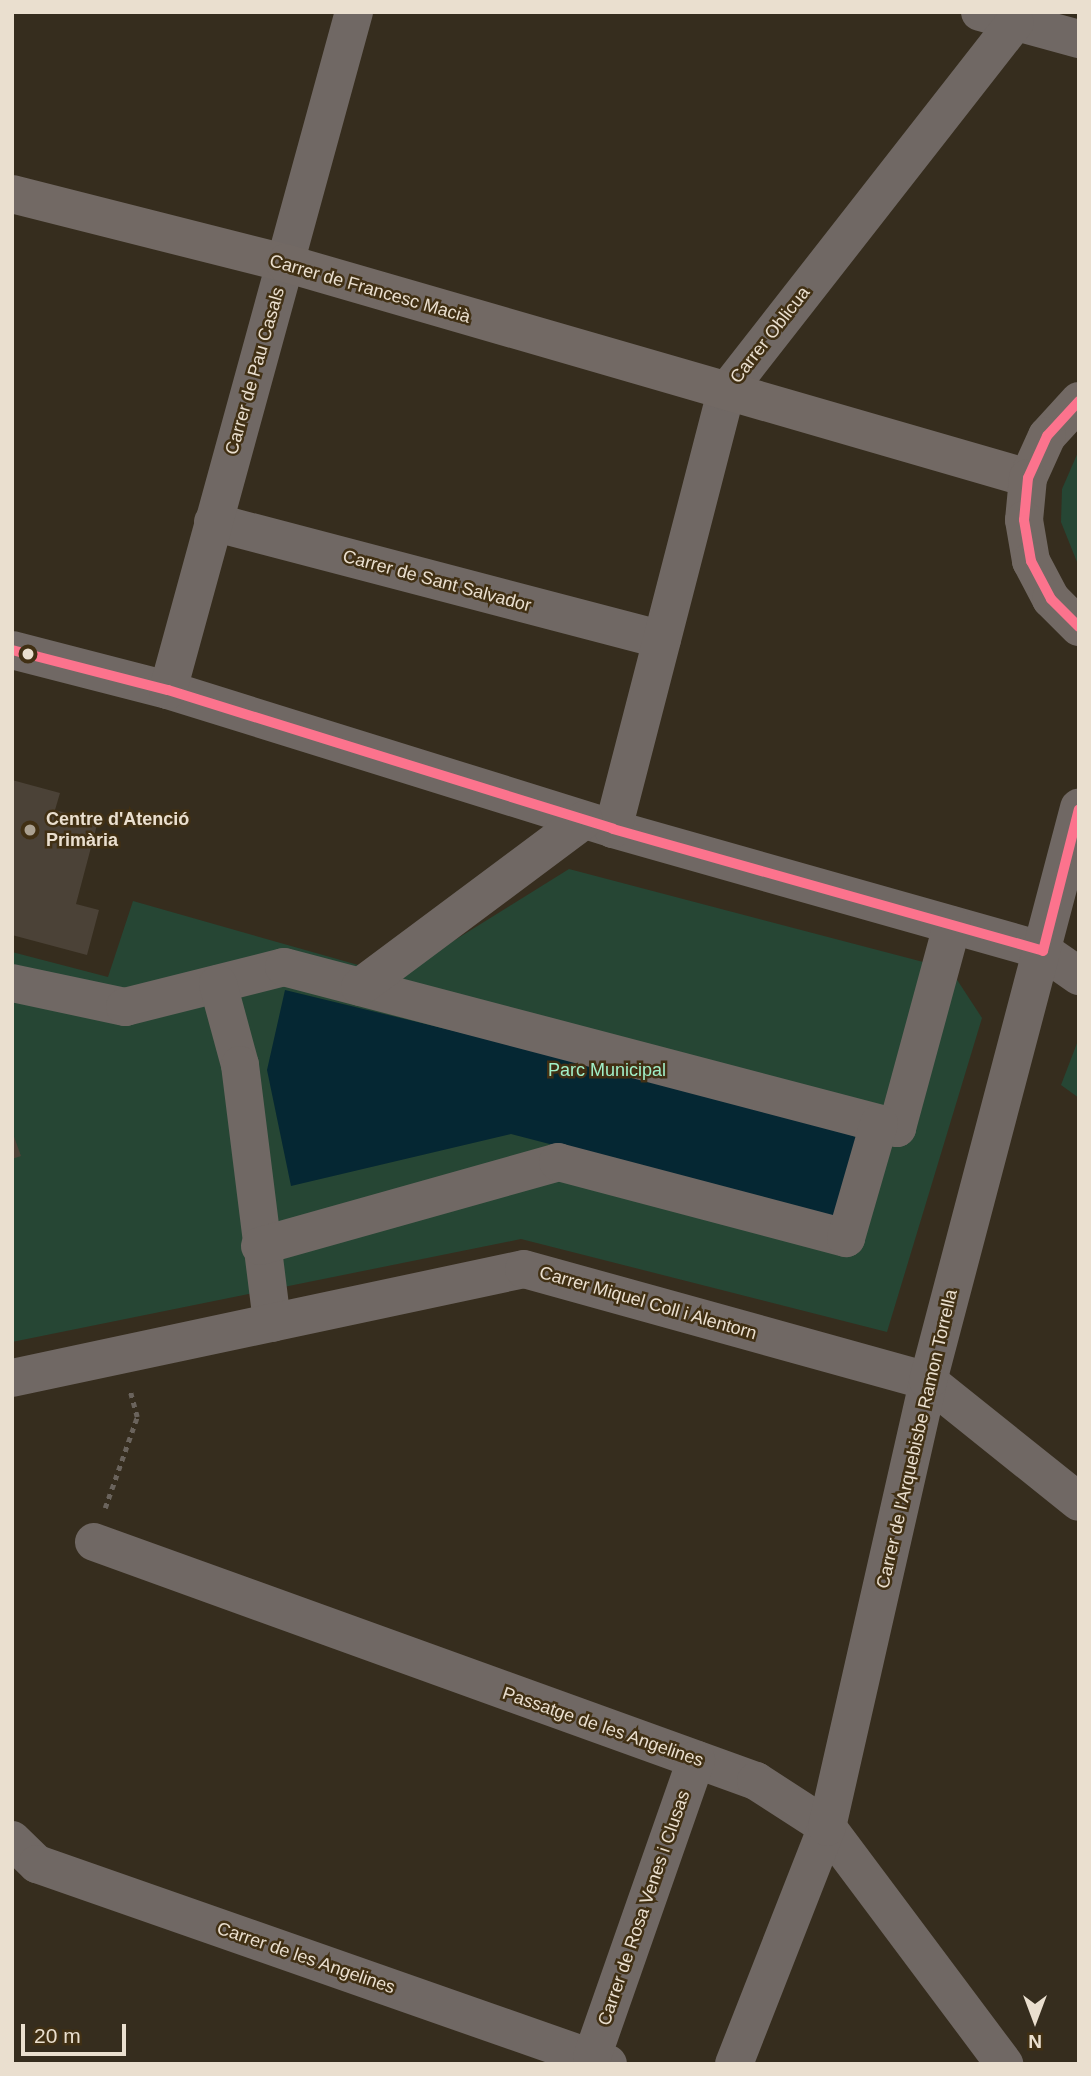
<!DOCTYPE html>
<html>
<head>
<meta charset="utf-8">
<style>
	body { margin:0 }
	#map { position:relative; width:1091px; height:2076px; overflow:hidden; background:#362d1e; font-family:Helvetica,sans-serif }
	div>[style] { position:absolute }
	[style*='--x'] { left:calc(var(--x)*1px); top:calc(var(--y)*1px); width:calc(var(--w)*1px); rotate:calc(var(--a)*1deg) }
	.green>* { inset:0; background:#264634 }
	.water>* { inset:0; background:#052733 }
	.building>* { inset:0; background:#4b4237 }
	.path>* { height:4.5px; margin-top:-2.25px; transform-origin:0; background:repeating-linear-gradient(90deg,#6a635c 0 5px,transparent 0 10px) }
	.street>* { height:38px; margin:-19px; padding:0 19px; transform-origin:19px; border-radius:19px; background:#706864 }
	.secondary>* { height:38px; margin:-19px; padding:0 19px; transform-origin:19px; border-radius:19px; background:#726964 }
	.bus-1>* { height:10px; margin:-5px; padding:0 5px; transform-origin:5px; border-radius:5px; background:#fc738d }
	.dots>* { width:19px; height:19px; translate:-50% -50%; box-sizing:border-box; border:4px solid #413014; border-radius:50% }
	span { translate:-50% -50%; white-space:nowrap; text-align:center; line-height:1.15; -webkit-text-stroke:5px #413014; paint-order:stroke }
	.street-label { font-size:18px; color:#eadfcf }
	.poi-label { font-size:18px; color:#eadfcf; font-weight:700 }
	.left { translate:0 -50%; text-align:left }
	.park-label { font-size:18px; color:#a1efc8 }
	.frame { position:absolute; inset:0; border:14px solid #eadfcf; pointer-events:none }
	.north { position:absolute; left:1000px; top:1985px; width:70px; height:70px; -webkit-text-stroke:5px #413014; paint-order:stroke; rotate:180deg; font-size:19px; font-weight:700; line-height:28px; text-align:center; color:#eadfcf }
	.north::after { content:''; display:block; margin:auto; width:24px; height:32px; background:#eadfcf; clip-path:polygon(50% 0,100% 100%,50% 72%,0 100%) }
	.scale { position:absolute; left:21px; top:2024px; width:105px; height:32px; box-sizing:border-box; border:4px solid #eadfcf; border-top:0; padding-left:9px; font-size:21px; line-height:24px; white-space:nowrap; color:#eadfcf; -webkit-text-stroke:5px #413014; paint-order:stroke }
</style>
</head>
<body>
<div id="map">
	<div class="green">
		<div style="clip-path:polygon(1079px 450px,1079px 567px,1061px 522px,1062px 489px)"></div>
		<div style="clip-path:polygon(569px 869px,950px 969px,982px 1018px,887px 1332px,521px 1239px,12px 1342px,12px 952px,108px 977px,133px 901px,397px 976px)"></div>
		<div style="clip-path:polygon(1079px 1038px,1079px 1098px,1061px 1085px)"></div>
	</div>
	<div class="water">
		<div style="clip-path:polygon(285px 990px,764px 1106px,862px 1139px,834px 1218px,511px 1134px,291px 1186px,267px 1070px)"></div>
	</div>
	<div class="building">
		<div style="clip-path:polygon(12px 780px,60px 793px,55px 810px,98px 821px,76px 904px,99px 910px,87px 955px,12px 935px)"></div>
		<div style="clip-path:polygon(12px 1131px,21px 1156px,12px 1159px)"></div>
	</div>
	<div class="path">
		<div style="--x:105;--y:1508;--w:96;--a:-70.6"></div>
		<div style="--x:137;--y:1417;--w:28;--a:-105"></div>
	</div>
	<div class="street">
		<div style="--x:980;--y:12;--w:103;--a:15.3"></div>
		<div style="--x:213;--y:522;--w:464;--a:14.7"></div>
		<div style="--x:12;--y:650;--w:161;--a:14.4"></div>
		<div style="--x:168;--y:690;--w:466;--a:17.3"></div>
		<div style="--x:613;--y:829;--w:447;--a:15.8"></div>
		<div style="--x:1043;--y:951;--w:44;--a:34.8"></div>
		<div style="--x:168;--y:690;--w:703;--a:-74.66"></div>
		<div style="--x:613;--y:829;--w:451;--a:-75.5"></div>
		<div style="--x:726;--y:392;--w:469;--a:-52"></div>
		<div style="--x:12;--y:983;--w:116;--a:12"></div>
		<div style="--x:125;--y:1007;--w:164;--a:-14.1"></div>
		<div style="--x:284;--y:967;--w:634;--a:14.72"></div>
		<div style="--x:897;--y:1128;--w:210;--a:-74.8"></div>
		<div style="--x:218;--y:984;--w:84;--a:74.8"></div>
		<div style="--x:240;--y:1065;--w:260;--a:82.9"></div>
		<div style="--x:360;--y:987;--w:279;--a:-36.7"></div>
		<div style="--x:260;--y:1246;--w:310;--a:-15.7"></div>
		<div style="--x:558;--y:1162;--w:298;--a:14.8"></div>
		<div style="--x:846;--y:1238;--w:119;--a:-73.9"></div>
		<div style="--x:12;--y:1378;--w:523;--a:-12.02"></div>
		<div style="--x:524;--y:1269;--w:419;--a:15.5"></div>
		<div style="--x:928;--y:1381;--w:193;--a:38.7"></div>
		<div style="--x:94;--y:1542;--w:704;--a:19.85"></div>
		<div style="--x:756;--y:1781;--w:85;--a:32.9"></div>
		<div style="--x:827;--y:1827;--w:296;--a:53.2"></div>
		<div style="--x:12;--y:1840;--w:35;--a:44"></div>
		<div style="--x:37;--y:1864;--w:605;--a:19.3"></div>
		<div style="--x:592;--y:2057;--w:315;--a:-70.7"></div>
		<div style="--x:734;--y:2064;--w:255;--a:-68.6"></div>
		<div style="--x:827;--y:1827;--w:457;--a:-77.2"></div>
		<div style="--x:928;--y:1381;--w:593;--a:-75.24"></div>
	</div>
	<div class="secondary">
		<div style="--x:12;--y:194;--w:282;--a:14.2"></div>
		<div style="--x:285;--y:263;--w:773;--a:16.14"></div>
		<div style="--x:1079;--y:401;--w:47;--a:132.4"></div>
		<div style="--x:1047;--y:436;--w:46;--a:114.3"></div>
		<div style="--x:1028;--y:478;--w:42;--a:95.4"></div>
		<div style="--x:1024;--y:520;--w:42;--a:80.3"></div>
		<div style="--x:1031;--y:561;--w:43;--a:62.2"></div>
		<div style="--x:1051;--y:599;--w:40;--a:45"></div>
	</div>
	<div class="bus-1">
		<div style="--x:1079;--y:401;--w:47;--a:132.4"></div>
		<div style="--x:1047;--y:436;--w:46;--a:114.3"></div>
		<div style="--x:1028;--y:478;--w:42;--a:95.4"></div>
		<div style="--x:1024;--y:520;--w:42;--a:80.3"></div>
		<div style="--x:1031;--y:561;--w:43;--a:62.2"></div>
		<div style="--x:1051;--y:599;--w:40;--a:45"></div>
		<div style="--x:12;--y:650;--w:161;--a:14.4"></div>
		<div style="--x:168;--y:690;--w:466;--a:17.3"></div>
		<div style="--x:613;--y:829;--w:447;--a:15.8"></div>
		<div style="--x:1043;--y:951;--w:146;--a:-75.8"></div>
	</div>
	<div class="dots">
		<div style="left:28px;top:654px;background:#eadfcf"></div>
		<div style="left:30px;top:830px;background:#aba191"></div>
	</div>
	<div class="street-label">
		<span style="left:370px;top:289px;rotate:16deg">Carrer de Francesc Macià</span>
		<span style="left:770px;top:335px;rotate:-52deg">Carrer Oblicua</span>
		<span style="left:255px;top:371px;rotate:-74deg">Carrer de Pau Casals</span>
		<span style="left:437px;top:581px;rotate:15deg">Carrer de Sant Salvador</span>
		<span style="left:648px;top:1303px;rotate:16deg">Carrer Miquel Coll i Alentorn</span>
		<span style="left:917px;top:1439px;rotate:-77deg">Carrer de l'Arquebisbe Ramon Torrella</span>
		<span style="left:603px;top:1727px;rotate:19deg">Passatge de les Angelines</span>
		<span style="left:644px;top:1908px;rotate:-71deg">Carrer de Rosa Venes i Clusas</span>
		<span style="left:306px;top:1958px;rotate:19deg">Carrer de les Angelines</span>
	</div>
	<div class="poi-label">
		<span class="left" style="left:46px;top:830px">Centre d'Atenció<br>Primària</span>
	</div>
	<div class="park-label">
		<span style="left:607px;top:1070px">Parc Municipal</span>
	</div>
	<div class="frame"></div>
	<div class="north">N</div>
	<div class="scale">20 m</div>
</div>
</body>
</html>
